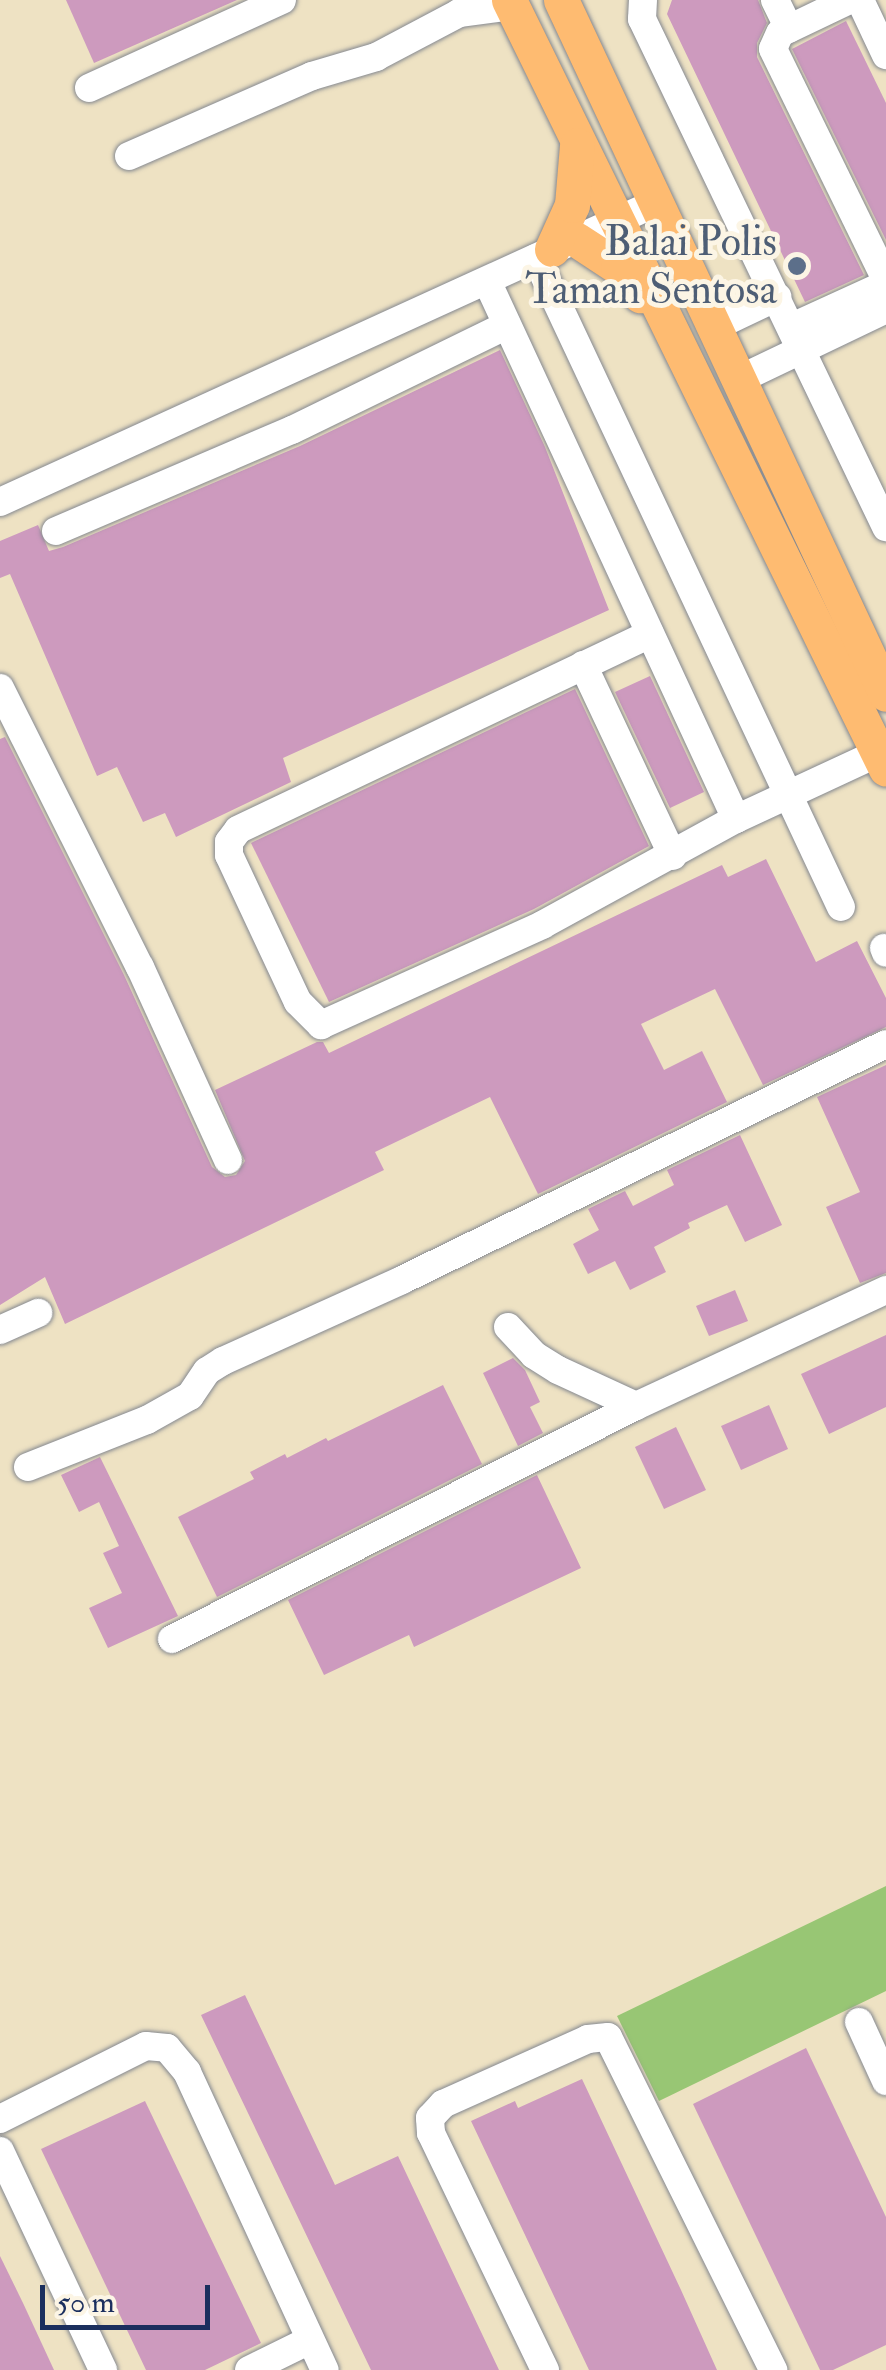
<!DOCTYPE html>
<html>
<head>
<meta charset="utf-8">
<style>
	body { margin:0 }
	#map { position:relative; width:886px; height:2370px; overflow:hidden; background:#eee2c3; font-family:"IM FELL Double Pica",serif }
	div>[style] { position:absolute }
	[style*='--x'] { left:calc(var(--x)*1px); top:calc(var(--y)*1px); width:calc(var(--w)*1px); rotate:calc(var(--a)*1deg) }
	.green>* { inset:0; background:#98c674 }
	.building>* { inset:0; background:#cd9abe }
	.roads { filter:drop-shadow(0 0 2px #848890) drop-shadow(0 0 2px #848890) }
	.minor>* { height:28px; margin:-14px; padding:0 14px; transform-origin:14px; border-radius:14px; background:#fff }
	.major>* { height:35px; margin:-17.5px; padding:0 17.5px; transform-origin:17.5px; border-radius:17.5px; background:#febb71 }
	.dots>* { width:28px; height:28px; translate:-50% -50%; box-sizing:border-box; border:5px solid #fcf5e5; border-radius:50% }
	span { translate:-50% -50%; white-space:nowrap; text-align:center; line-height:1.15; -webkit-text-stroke:10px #fcf5e5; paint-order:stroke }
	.service-label { font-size:42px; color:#4e5e75 }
	.right { translate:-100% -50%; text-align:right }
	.scale { position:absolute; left:40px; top:2285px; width:170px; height:45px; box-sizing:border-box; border:5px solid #1b2f5e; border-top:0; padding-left:12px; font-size:30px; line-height:35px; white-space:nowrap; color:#1b2f5e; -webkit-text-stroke:8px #fcf5e5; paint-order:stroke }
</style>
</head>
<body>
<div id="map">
	<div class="green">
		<div style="clip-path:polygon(886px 1886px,886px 1991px,659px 2101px,617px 2016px)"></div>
	</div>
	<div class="building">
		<div style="clip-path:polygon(66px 0,237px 0,94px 63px)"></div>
		<div style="clip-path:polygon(672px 0,758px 0,767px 23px,757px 43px,757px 57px,864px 275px,805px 302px,667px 14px)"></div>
		<div style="clip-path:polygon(846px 21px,886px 103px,886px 240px,792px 49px)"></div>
		<div style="clip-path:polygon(500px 350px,545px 447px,609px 610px,283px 758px,291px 782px,176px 837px,165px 813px,143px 822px,117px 767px,97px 776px,10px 574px,0 578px,0 541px,38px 525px,49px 551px,63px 547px,300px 446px)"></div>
		<div style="clip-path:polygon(650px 676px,704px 792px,670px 808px,615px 692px)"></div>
		<div style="clip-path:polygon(575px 689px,649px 846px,534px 909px,329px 1002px,251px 843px)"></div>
		<div style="clip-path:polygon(5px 737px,124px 975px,212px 1167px,225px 1177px,236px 1175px,245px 1161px,215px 1090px,317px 1042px,323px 1042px,329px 1053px,722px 865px,728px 877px,766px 859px,816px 962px,857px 941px,886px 998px,886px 1027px,763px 1085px,715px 989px,641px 1024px,664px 1070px,702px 1051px,727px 1102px,538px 1194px,490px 1097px,375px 1152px,384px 1170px,65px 1324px,45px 1277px,0 1305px,0 739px)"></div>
		<div style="clip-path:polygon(886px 1065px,886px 1273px,860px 1283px,826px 1207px,860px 1192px,817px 1097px)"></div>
		<div style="clip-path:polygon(740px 1135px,782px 1225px,745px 1242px,727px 1205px,688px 1223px,690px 1228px,654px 1247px,666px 1272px,630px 1290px,615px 1261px,588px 1274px,573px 1244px,599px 1230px,588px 1209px,625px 1191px,633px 1206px,674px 1185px,667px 1170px)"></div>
		<div style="clip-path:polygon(735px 1290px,748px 1321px,709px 1336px,696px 1306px)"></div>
		<div style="clip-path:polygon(886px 1335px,886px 1407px,829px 1434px,801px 1374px)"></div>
		<div style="clip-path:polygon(513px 1358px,525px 1370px,540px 1402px,530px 1407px,543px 1433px,518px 1446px,483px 1373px)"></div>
		<div style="clip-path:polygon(443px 1385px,482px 1464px,217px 1597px,178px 1517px,254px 1479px,250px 1472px,285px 1454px,287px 1458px,326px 1438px,328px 1441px)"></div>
		<div style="clip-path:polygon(769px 1405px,788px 1449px,741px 1470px,721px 1426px)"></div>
		<div style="clip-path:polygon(676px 1427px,706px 1490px,664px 1509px,635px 1447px)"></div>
		<div style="clip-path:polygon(100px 1457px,178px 1616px,108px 1648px,89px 1608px,122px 1593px,103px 1553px,119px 1546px,99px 1502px,79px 1512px,61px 1475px)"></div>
		<div style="clip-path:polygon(537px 1475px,581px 1568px,414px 1647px,409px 1635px,324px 1675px,288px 1600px)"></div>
		<div style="clip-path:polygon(245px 1995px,335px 2185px,398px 2156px,499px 2370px,371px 2370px,201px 2015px)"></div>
		<div style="clip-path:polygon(806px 2048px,886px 2217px,886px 2345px,833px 2370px,820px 2370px,693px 2104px)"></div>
		<div style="clip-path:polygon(582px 2079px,681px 2290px,717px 2370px,589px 2370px,471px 2121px,515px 2101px,518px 2108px)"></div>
		<div style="clip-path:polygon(145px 2101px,261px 2343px,205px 2370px,146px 2370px,41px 2149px)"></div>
		<div style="clip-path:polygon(0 2256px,23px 2303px,54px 2370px,0 2370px)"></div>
	</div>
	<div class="roads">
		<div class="minor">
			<div style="--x:643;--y:0;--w:19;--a:93"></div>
			<div style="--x:642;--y:19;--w:564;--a:64.34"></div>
			<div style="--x:775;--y:0;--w:32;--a:64"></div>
			<div style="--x:849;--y:0;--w:76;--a:154.4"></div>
			<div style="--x:780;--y:33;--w:17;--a:114"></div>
			<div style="--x:773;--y:49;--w:257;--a:63.9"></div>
			<div style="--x:860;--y:0;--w:61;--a:64.7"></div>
			<div style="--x:89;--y:88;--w:212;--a:-24.5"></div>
			<div style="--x:129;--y:156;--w:200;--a:-23.6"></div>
			<div style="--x:312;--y:76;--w:67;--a:-16.5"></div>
			<div style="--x:376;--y:57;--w:94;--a:-27.9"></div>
			<div style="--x:459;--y:13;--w:53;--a:-7.5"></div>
			<div style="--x:536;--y:258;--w:717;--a:64.83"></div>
			<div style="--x:487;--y:281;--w:593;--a:65.16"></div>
			<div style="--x:736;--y:819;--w:157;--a:-24.9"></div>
			<div style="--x:716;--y:326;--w:68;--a:-25.4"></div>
			<div style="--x:792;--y:327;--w:103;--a:-24.6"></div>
			<div style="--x:740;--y:379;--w:162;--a:-25.6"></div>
			<div style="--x:0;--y:502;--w:723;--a:-24.51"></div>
			<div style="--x:56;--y:531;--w:257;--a:-23.2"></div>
			<div style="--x:292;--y:430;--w:239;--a:-26"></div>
			<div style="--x:650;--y:634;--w:456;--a:154.6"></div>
			<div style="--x:238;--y:830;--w:15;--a:127"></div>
			<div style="--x:229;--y:842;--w:13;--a:90"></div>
			<div style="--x:229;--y:855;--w:162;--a:64.9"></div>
			<div style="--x:298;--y:1002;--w:33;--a:45"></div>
			<div style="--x:321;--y:1025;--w:243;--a:-24.3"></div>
			<div style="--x:542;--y:925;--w:221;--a:-28.7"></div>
			<div style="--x:583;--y:665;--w:211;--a:64.8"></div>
			<div style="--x:0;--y:688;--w:312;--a:63.4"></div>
			<div style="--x:140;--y:967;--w:212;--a:65.5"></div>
			<div style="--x:884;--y:948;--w:5;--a:68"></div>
			<div style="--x:508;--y:1327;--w:38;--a:47"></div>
			<div style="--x:534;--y:1355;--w:28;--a:32"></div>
			<div style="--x:558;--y:1370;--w:86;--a:24.8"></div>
			<div style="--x:0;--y:1330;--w:42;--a:-24.1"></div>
			<div style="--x:28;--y:1467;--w:128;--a:-21.6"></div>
			<div style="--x:147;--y:1420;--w:49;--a:-29.2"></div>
			<div style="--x:190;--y:1396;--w:30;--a:-56"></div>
			<div style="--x:207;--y:1371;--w:19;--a:-32"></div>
			<div style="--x:223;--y:1361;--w:196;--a:-24.3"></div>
			<div style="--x:402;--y:1280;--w:538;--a:-25.99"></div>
			<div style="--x:172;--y:1639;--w:519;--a:-26.66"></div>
			<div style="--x:636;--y:1406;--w:276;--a:-24.9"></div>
			<div style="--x:859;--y:2022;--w:65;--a:65.4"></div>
			<div style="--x:0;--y:2119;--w:163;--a:-26.6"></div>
			<div style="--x:146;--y:2046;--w:21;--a:5"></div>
			<div style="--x:167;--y:2048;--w:31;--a:50"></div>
			<div style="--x:187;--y:2072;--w:328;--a:65.2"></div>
			<div style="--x:0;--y:2151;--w:242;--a:64.8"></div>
			<div style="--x:249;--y:2370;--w:68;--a:-26.2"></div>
			<div style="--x:545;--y:2370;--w:263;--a:-115.7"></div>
			<div style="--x:431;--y:2133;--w:15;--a:-94"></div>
			<div style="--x:430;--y:2118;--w:19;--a:-47"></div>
			<div style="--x:443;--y:2104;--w:159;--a:-24.1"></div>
			<div style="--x:588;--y:2039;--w:20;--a:-6"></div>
			<div style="--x:608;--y:2037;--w:372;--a:63.6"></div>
		</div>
		<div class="major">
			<div style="--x:509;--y:0;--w:856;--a:63.88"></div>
			<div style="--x:561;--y:0;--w:766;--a:64.91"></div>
			<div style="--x:577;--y:240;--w:49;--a:33.4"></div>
			<div style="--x:618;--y:267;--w:36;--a:52"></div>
			<div style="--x:552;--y:249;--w:48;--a:-65.6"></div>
			<div style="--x:572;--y:205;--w:60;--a:-85.2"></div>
		</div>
	</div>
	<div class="dots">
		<div style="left:797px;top:266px;background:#5c6f8a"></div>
	</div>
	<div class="service-label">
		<span class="right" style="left:777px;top:266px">Balai Polis<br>Taman Sentosa</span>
	</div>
	<div class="scale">50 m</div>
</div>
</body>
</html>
